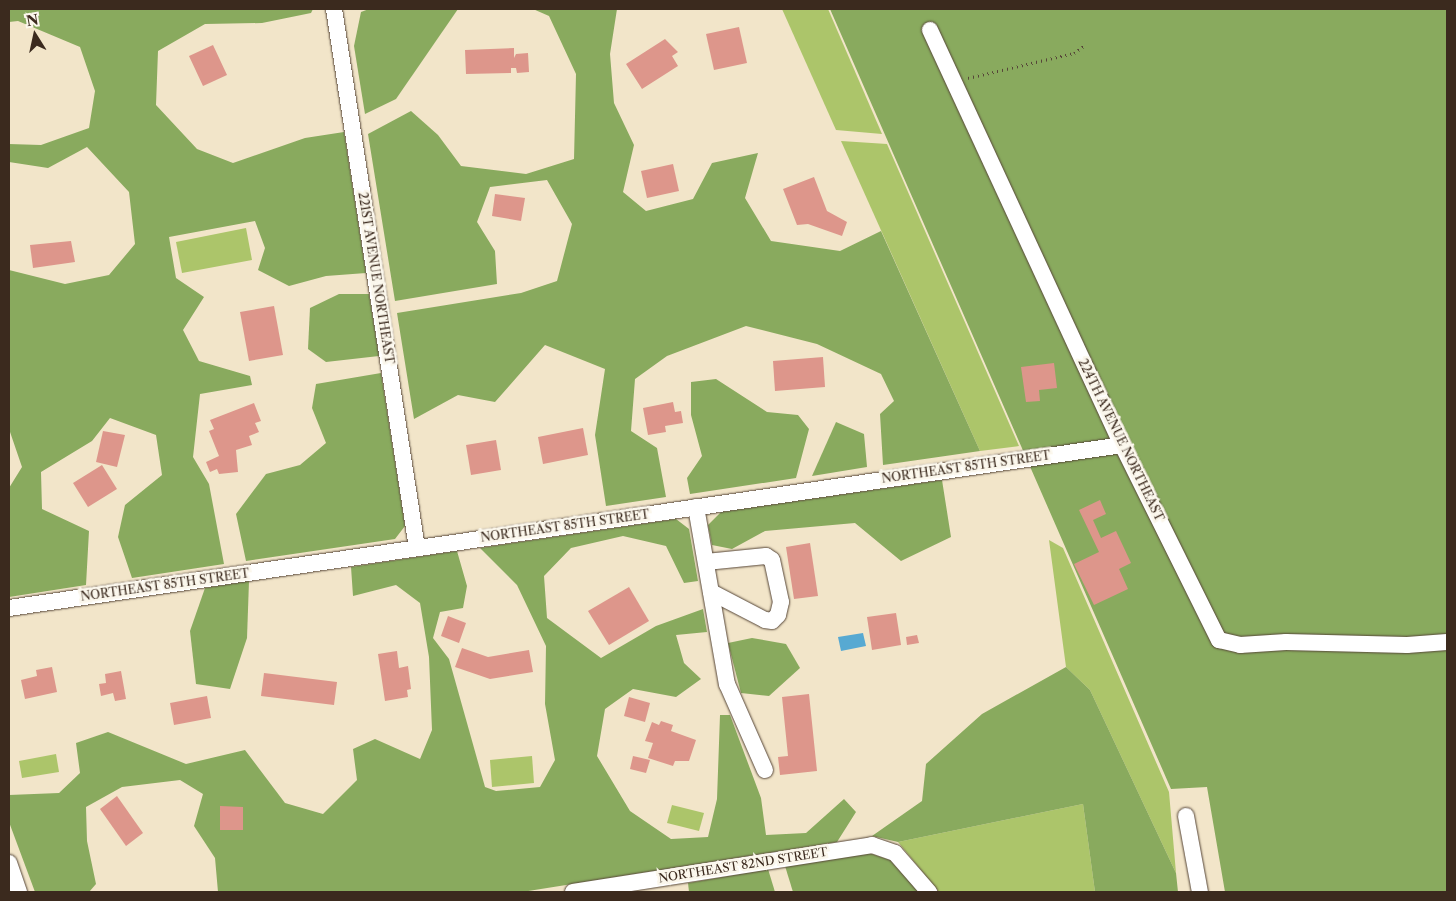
<!DOCTYPE html>
<html>
<head>
<meta charset="utf-8">
<style>
	body { margin:0 }
	#map { position:relative; width:1456px; height:901px; overflow:hidden; background:#f2e5c9; font-family:"Libre Caslon Text",serif }
	div>[style] { position:absolute }
	[style*='--x'] { left:calc(var(--x)*1px); top:calc(var(--y)*1px); width:calc(var(--w)*1px); rotate:calc(var(--a)*1deg) }
	.green>* { inset:0; background:#acc56a }
	.forest>* { inset:0; background:#89aa5e }
	.water>* { inset:0; background:#57a9d2 }
	.building>* { inset:0; background:#dd968b }
	.path>* { height:2.5px; margin-top:-1.25px; transform-origin:0; background:repeating-linear-gradient(90deg,#564638 0 1px,transparent 0 5px) }
	.roads { filter:drop-shadow(0 0 1px #564638) drop-shadow(0 0 1px #564638) }
	.minor>* { height:16px; margin:-8px; padding:0 8px; transform-origin:8px; border-radius:8px; background:#fff }
	span { translate:-50% -50%; white-space:nowrap; text-align:center; line-height:1.15; -webkit-text-stroke:5px #fbf7ec; paint-order:stroke }
	.street-label { font-size:12px; color:#3b2a1e }
	.frame { position:absolute; inset:0; border:10px solid #3b2a1e; pointer-events:none }
	.north { position:absolute; left:10px; top:10px; width:50px; height:50px; -webkit-text-stroke:4px #fbf7ec; paint-order:stroke; rotate:350deg; font-size:14px; font-weight:700; line-height:20px; text-align:center; color:#3b2a1e }
	.north::after { content:''; display:block; margin:auto; width:18px; height:22px; background:#3b2a1e; clip-path:polygon(50% 0,100% 100%,50% 72%,0 100%) }
</style>
</head>
<body>
<div id="map">
	<div class="green">
		<div style="clip-path:polygon(782px 9px,828px 9px,882px 134px,836px 130px)"></div>
		<div style="clip-path:polygon(841px 141px,887px 144px,1019px 446px,980px 451px)"></div>
		<div style="clip-path:polygon(246px 228px,252px 260px,182px 273px,176px 242px)"></div>
		<div style="clip-path:polygon(1049px 540px,1063px 548px,1169px 792px,1176px 873px,1090px 690px,1066px 667px)"></div>
		<div style="clip-path:polygon(56px 754px,59px 772px,22px 778px,19px 761px)"></div>
		<div style="clip-path:polygon(532px 756px,534px 783px,492px 787px,490px 760px)"></div>
		<div style="clip-path:polygon(1083px 804px,1095px 892px,939px 892px,898px 842px)"></div>
		<div style="clip-path:polygon(672px 805px,704px 813px,699px 831px,667px 823px)"></div>
	</div>
	<div class="forest">
		<div style="clip-path:polygon(9px 9px,313px 9px,311px 13px,262px 23px,205px 24px,158px 51px,156px 105px,197px 149px,233px 163px,305px 138px,344px 132px,366px 273px,326px 276px,289px 286px,258px 270px,265px 248px,255px 221px,169px 237px,176px 278px,204px 297px,183px 330px,199px 361px,250px 376px,252px 385px,200px 394px,193px 457px,209px 484px,224px 564px,132px 578px,118px 537px,125px 505px,162px 475px,156px 435px,110px 418px,92px 441px,41px 472px,42px 509px,89px 531px,86px 585px,9px 597px,9px 488px,22px 467px,9px 429px,9px 270px,65px 284px,109px 275px,135px 244px,129px 192px,87px 147px,48px 168px,9px 162px,9px 144px,41px 145px,89px 128px,95px 91px,80px 47px,18px 21px,9px 22px)"></div>
		<div style="clip-path:polygon(369px 9px,458px 9px,396px 99px,365px 114px,354px 46px,361px 12px)"></div>
		<div style="clip-path:polygon(533px 9px,617px 9px,610px 54px,614px 103px,634px 145px,623px 192px,646px 211px,693px 199px,712px 163px,758px 153px,745px 198px,771px 241px,840px 251px,881px 231px,980px 451px,883px 465px,880px 414px,894px 401px,881px 374px,817px 344px,746px 326px,667px 356px,635px 379px,631px 431px,657px 448px,666px 497px,606px 506px,595px 435px,605px 369px,545px 345px,495px 402px,458px 395px,414px 419px,397px 313px,521px 293px,557px 281px,572px 224px,547px 180px,490px 187px,477px 222px,495px 251px,497px 284px,395px 301px,368px 134px,411px 111px,438px 135px,461px 166px,526px 174px,574px 159px,576px 74px,549px 16px)"></div>
		<div style="clip-path:polygon(830px 9px,1447px 9px,1447px 892px,1225px 892px,1207px 787px,1171px 789px)"></div>
		<div style="clip-path:polygon(339px 294px,369px 294px,379px 356px,326px 362px,308px 349px,310px 308px)"></div>
		<div style="clip-path:polygon(381px 373px,405px 526px,395px 539px,246px 561px,236px 514px,266px 474px,300px 465px,326px 443px,312px 408px,316px 384px)"></div>
		<div style="clip-path:polygon(716px 379px,767px 412px,798px 415px,809px 429px,796px 478px,690px 494px,687px 478px,702px 456px,691px 415px,691px 382px)"></div>
		<div style="clip-path:polygon(836px 422px,864px 434px,867px 467px,812px 476px)"></div>
		<div style="clip-path:polygon(942px 480px,951px 537px,901px 561px,855px 523px,765px 531px,732px 549px,712px 545px,708px 525px,721px 512px)"></div>
		<div style="clip-path:polygon(676px 519px,689px 529px,698px 581px,684px 583px,666px 546px,623px 536px,571px 548px,544px 576px,547px 618px,601px 658px,656px 626px,703px 609px,707px 632px,676px 635px,684px 663px,701px 679px,676px 697px,633px 689px,605px 709px,597px 756px,630px 811px,671px 839px,708px 837px,717px 799px,720px 715px,730px 715px,761px 798px,766px 835px,806px 833px,844px 799px,856px 812px,837px 842px,522px 892px,218px 892px,215px 858px,194px 826px,203px 794px,180px 780px,122px 787px,86px 807px,87px 841px,96px 884px,89px 892px,35px 892px,9px 822px,9px 795px,59px 793px,80px 773px,76px 743px,108px 732px,186px 764px,245px 750px,285px 803px,323px 814px,357px 780px,353px 749px,375px 739px,420px 759px,432px 730px,429px 657px,420px 603px,396px 585px,353px 596px,351px 567px,457px 551px,467px 586px,463px 608px,440px 612px,433px 638px,449px 659px,485px 787px,496px 791px,540px 787px,555px 760px,545px 704px,546px 646px,517px 585px,480px 548px)"></div>
		<div style="clip-path:polygon(249px 581px,247px 638px,230px 689px,196px 684px,190px 631px,205px 588px)"></div>
		<div style="clip-path:polygon(752px 638px,786px 644px,800px 668px,769px 696px,741px 693px,728px 643px)"></div>
		<div style="clip-path:polygon(1066px 667px,1090px 690px,1176px 873px,1178px 892px,1095px 892px,1083px 804px,898px 842px,872px 836px,922px 801px,926px 764px,982px 714px)"></div>
		<div style="clip-path:polygon(866px 852px,890px 860px,919px 892px,793px 892px,785px 866px)"></div>
		<div style="clip-path:polygon(768px 869px,775px 892px,689px 892px,688px 883px)"></div>
	</div>
	<div class="water">
		<div style="clip-path:polygon(863px 633px,866px 646px,841px 651px,838px 637px)"></div>
	</div>
	<div class="building">
		<div style="clip-path:polygon(739px 27px,747px 63px,714px 70px,706px 34px)"></div>
		<div style="clip-path:polygon(665px 39px,678px 52px,672px 56px,678px 66px,642px 89px,626px 64px)"></div>
		<div style="clip-path:polygon(213px 45px,227px 75px,203px 86px,189px 56px)"></div>
		<div style="clip-path:polygon(514px 48px,514px 58px,516px 54px,528px 53px,529px 72px,517px 73px,516px 68px,511px 68px,511px 73px,466px 74px,465px 50px)"></div>
		<div style="clip-path:polygon(673px 164px,679px 191px,647px 198px,641px 171px)"></div>
		<div style="clip-path:polygon(814px 177px,827px 211px,847px 222px,842px 236px,808px 224px,797px 225px,783px 189px)"></div>
		<div style="clip-path:polygon(495px 194px,525px 198px,521px 221px,492px 216px)"></div>
		<div style="clip-path:polygon(71px 241px,75px 262px,33px 268px,30px 245px)"></div>
		<div style="clip-path:polygon(274px 306px,283px 355px,249px 361px,240px 312px)"></div>
		<div style="clip-path:polygon(823px 357px,825px 387px,775px 391px,773px 361px)"></div>
		<div style="clip-path:polygon(1054px 363px,1057px 388px,1039px 390px,1040px 401px,1026px 402px,1021px 367px)"></div>
		<div style="clip-path:polygon(673px 402px,675px 412px,681px 411px,683px 423px,665px 426px,666px 432px,648px 435px,643px 408px)"></div>
		<div style="clip-path:polygon(254px 403px,261px 421px,255px 423px,259px 432px,249px 436px,252px 445px,236px 450px,238px 472px,219px 474px,217px 469px,210px 472px,206px 462px,219px 456px,209px 431px,214px 429px,210px 420px)"></div>
		<div style="clip-path:polygon(583px 428px,588px 455px,543px 464px,538px 437px)"></div>
		<div style="clip-path:polygon(103px 431px,125px 435px,117px 467px,96px 462px)"></div>
		<div style="clip-path:polygon(496px 440px,501px 470px,471px 475px,466px 445px)"></div>
		<div style="clip-path:polygon(102px 465px,117px 489px,88px 507px,73px 483px)"></div>
		<div style="clip-path:polygon(1100px 500px,1106px 514px,1093px 520px,1101px 538px,1116px 531px,1131px 563px,1119px 569px,1128px 589px,1094px 605px,1074px 564px,1099px 552px,1079px 510px)"></div>
		<div style="clip-path:polygon(810px 543px,818px 596px,794px 599px,786px 547px)"></div>
		<div style="clip-path:polygon(629px 587px,649px 621px,609px 645px,588px 611px)"></div>
		<div style="clip-path:polygon(896px 613px,901px 645px,872px 650px,867px 617px)"></div>
		<div style="clip-path:polygon(448px 616px,466px 623px,459px 643px,441px 636px)"></div>
		<div style="clip-path:polygon(917px 635px,919px 643px,907px 645px,906px 637px)"></div>
		<div style="clip-path:polygon(462px 648px,488px 657px,529px 650px,533px 672px,490px 679px,455px 667px)"></div>
		<div style="clip-path:polygon(397px 651px,399px 668px,408px 666px,411px 689px,407px 690px,408px 697px,385px 701px,378px 654px)"></div>
		<div style="clip-path:polygon(52px 667px,57px 692px,25px 699px,21px 680px,37px 676px,36px 670px)"></div>
		<div style="clip-path:polygon(121px 671px,126px 699px,115px 701px,113px 693px,101px 696px,99px 684px,106px 683px,105px 674px)"></div>
		<div style="clip-path:polygon(264px 673px,337px 682px,334px 705px,261px 696px)"></div>
		<div style="clip-path:polygon(809px 694px,817px 771px,780px 775px,778px 757px,788px 756px,782px 697px)"></div>
		<div style="clip-path:polygon(207px 696px,211px 718px,174px 725px,170px 703px)"></div>
		<div style="clip-path:polygon(629px 697px,650px 703px,645px 722px,624px 716px)"></div>
		<div style="clip-path:polygon(661px 721px,673px 725px,671px 731px,696px 740px,689px 761px,675px 761px,673px 766px,648px 758px,653px 743px,645px 741px,652px 722px,659px 725px)"></div>
		<div style="clip-path:polygon(633px 756px,650px 760px,646px 773px,630px 769px)"></div>
		<div style="clip-path:polygon(117px 796px,143px 833px,126px 846px,100px 809px)"></div>
		<div style="clip-path:polygon(220px 806px,243px 807px,243px 830px,220px 830px)"></div>
	</div>
	<div class="path">
		<div style="--x:968;--y:78;--w:109;--a:-13.3"></div>
		<div style="--x:1074;--y:53;--w:14;--a:-36"></div>
	</div>
	<div class="roads">
		<div class="minor">
			<div style="--x:334;--y:9;--w:545;--a:81.25"></div>
			<div style="--x:930;--y:30;--w:457;--a:65.2"></div>
			<div style="--x:1122;--y:445;--w:218;--a:63.6"></div>
			<div style="--x:1219;--y:640;--w:22;--a:13"></div>
			<div style="--x:1240;--y:645;--w:46;--a:-3.7"></div>
			<div style="--x:1286;--y:642;--w:121;--a:1.4"></div>
			<div style="--x:1407;--y:645;--w:40;--a:-4.3"></div>
			<div style="--x:696;--y:507;--w:180;--a:80.1"></div>
			<div style="--x:727;--y:684;--w:94;--a:66.2"></div>
			<div style="--x:706;--y:562;--w:60;--a:-5.7"></div>
			<div style="--x:766;--y:556;--w:7;--a:34"></div>
			<div style="--x:772;--y:560;--w:43;--a:77.9"></div>
			<div style="--x:781;--y:602;--w:13;--a:103"></div>
			<div style="--x:778;--y:615;--w:8;--a:135"></div>
			<div style="--x:772;--y:621;--w:7;--a:-172"></div>
			<div style="--x:765;--y:620;--w:61;--a:-152.6"></div>
			<div style="--x:9;--y:608;--w:1125;--a:-8.33"></div>
			<div style="--x:1186;--y:816;--w:77;--a:79.6"></div>
			<div style="--x:9;--y:863;--w:31;--a:71"></div>
			<div style="--x:573;--y:892;--w:303;--a:-8.9"></div>
			<div style="--x:872;--y:845;--w:24;--a:19"></div>
			<div style="--x:895;--y:853;--w:52;--a:48.9"></div>
		</div>
	</div>
	<div class="street-label">
		<span style="left:376px;top:278px;rotate:81deg">221ST AVENUE NORTHEAST</span>
		<span style="left:1121px;top:440px;rotate:64deg">224TH AVENUE NORTHEAST</span>
		<span style="left:966px;top:467px;rotate:-8deg">NORTHEAST 85TH STREET</span>
		<span style="left:565px;top:526px;rotate:-8deg">NORTHEAST 85TH STREET</span>
		<span style="left:165px;top:585px;rotate:-8deg">NORTHEAST 85TH STREET</span>
		<span style="left:743px;top:865px;rotate:-9deg">NORTHEAST 82ND STREET</span>
	</div>
	<div class="frame"></div>
	<div class="north">N</div>
</div>
</body>
</html>
